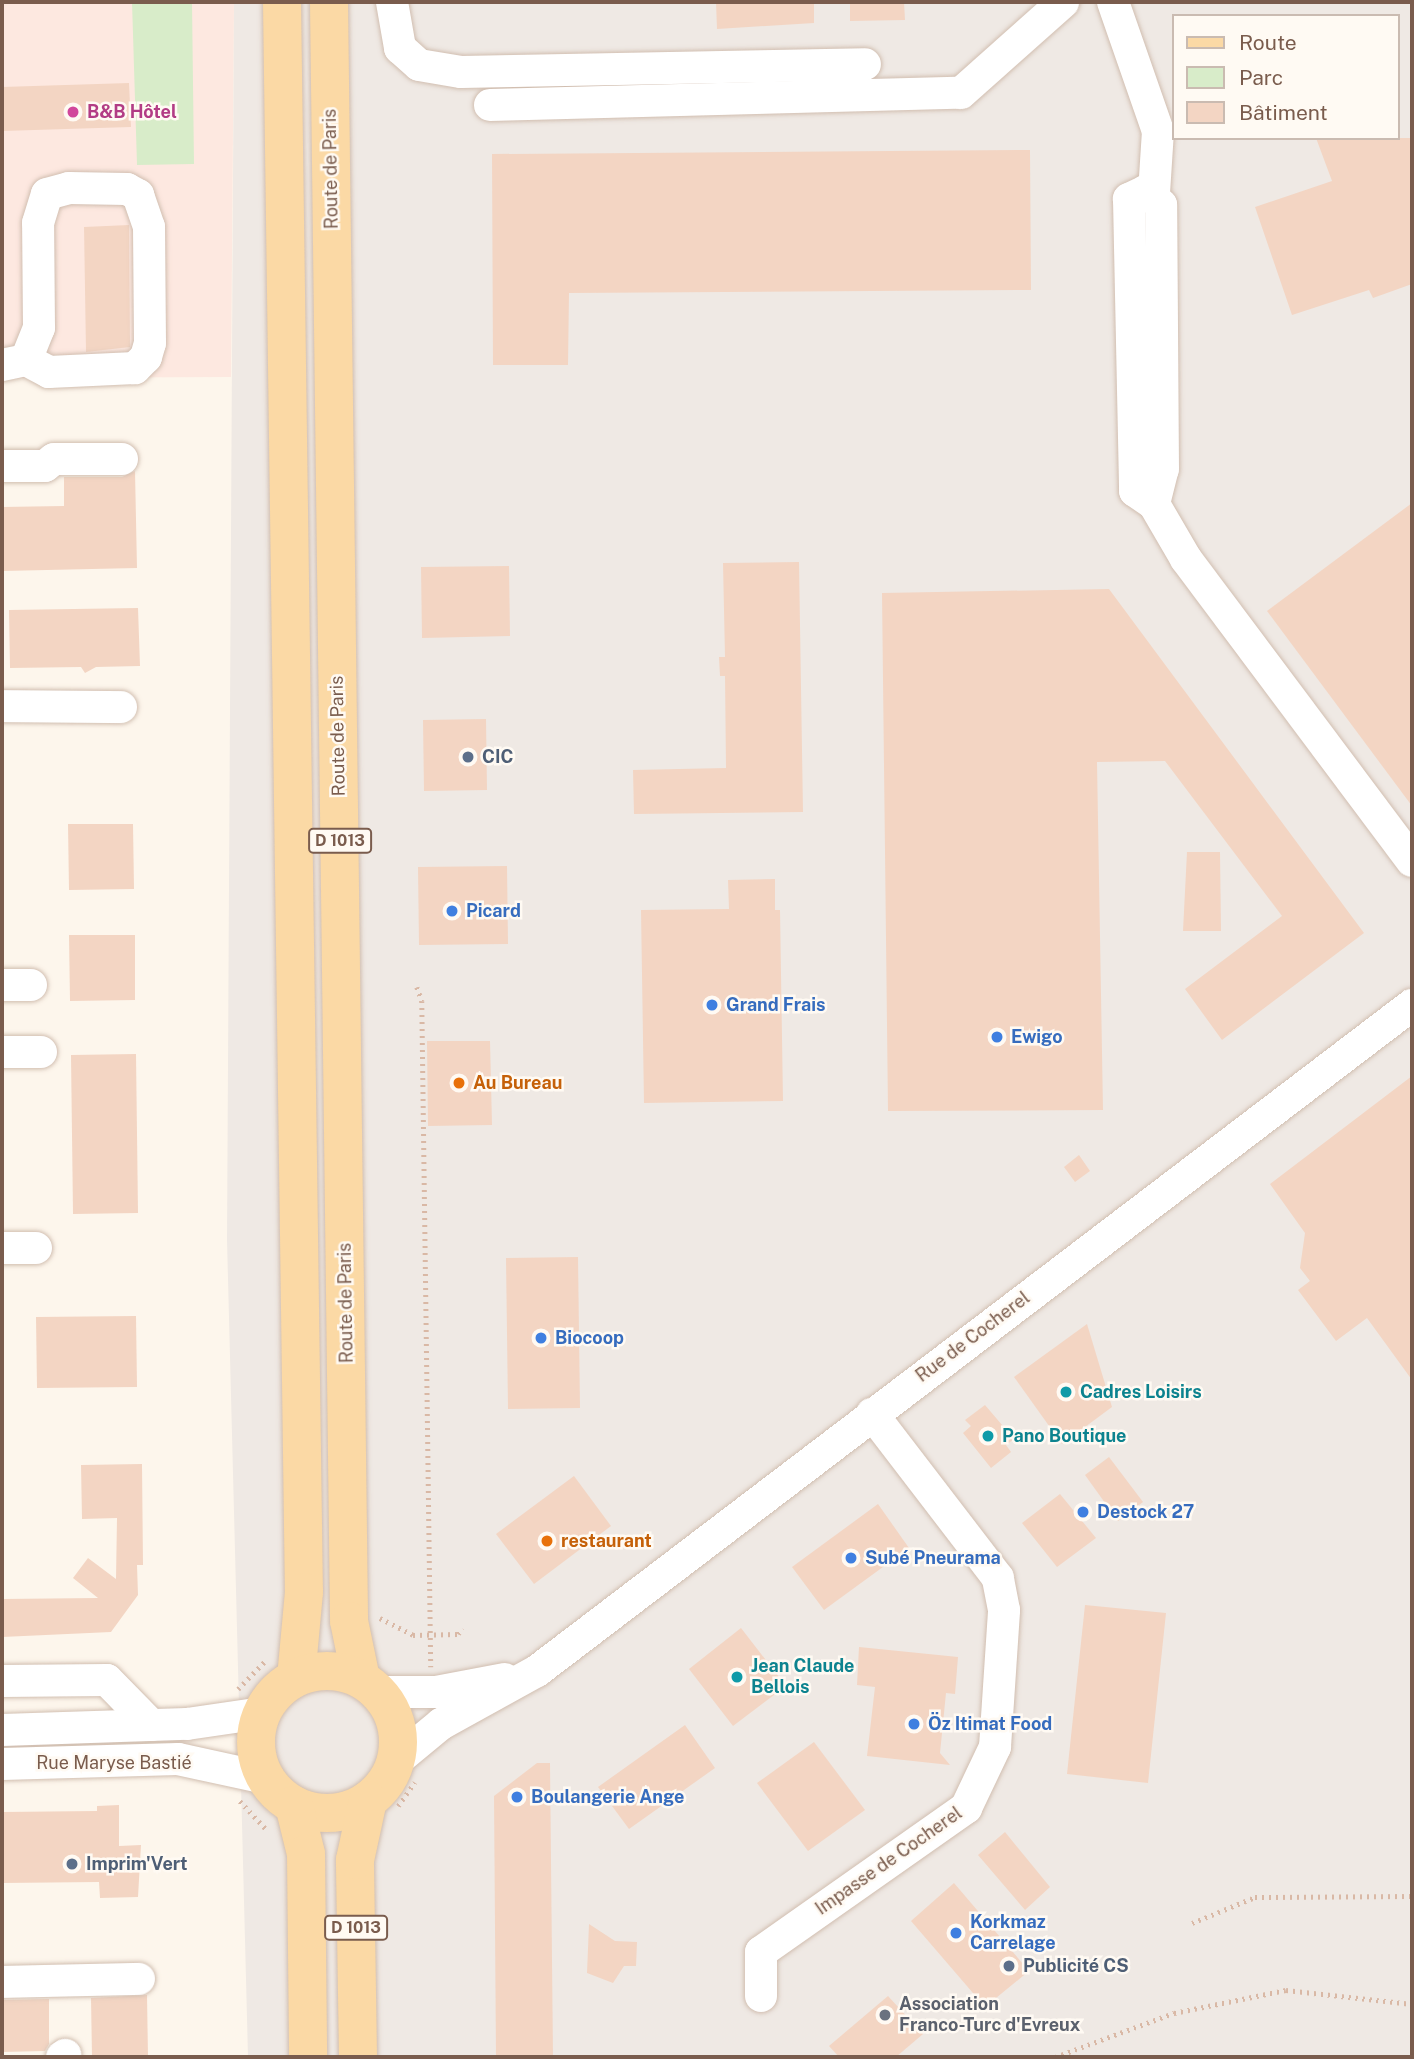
<!DOCTYPE html>
<html>
<head>
<meta charset="utf-8">
<style>
	body { margin:0 }
	#map { position:relative; width:1414px; height:2059px; overflow:hidden; background:#fdf6ec; font-family:"Public Sans",sans-serif }
	div>[style] { position:absolute }
	[style*='--x'] { left:calc(var(--x)*1px); top:calc(var(--y)*1px); width:calc(var(--w)*1px); rotate:calc(var(--a)*1deg) }
	.commercial>* { inset:0; background:#fde8e0 }
	.industrial>* { inset:0; background:#efe9e4 }
	.green>* { inset:0; background:#d8ecc9 }
	.building>* { inset:0; background:#f3d5c3 }
	.path>* { height:4.5px; margin-top:-2.25px; transform-origin:0; background:repeating-linear-gradient(90deg,#d9b8a5 0 2px,transparent 0 7px) }
	.roads { filter:drop-shadow(0 0 2px #d1beb0) drop-shadow(0 0 2px #d1beb0) }
	.minor>* { height:32px; margin:-16px; padding:0 16px; transform-origin:16px; border-radius:16px; background:#fff }
	.major>* { height:38px; margin:-19px; padding:0 19px; transform-origin:19px; border-radius:19px; background:#fbd9a5 }
	.major>.ring { margin:-19px; padding:0; box-sizing:content-box; background:none; border:38px solid #fbd9a5; border-radius:50% }
	.dots>* { width:19px; height:19px; translate:-50% -50%; box-sizing:border-box; border:4px solid #fffaf3; border-radius:50% }
	span { translate:-50% -50%; white-space:nowrap; text-align:center; line-height:1.15; -webkit-text-stroke:5px #fffaf3; paint-order:stroke }
	.shield-label span { padding:2px 5px; background:#fffaf3; border:2px solid; border-radius:5px; -webkit-text-stroke-width:0 }
	.shield-label { font-size:16px; color:#7a5c4d; font-weight:700 }
	.hotel-label { font-size:18px; color:#b23c85; font-weight:700 }
	.left { translate:0 -50%; text-align:left }
	.street-label { font-size:18px; color:#7a5c4d }
	.service-label { font-size:18px; color:#4e5e75; font-weight:700 }
	.shop-label { font-size:18px; color:#366cbe; font-weight:700 }
	.food-label { font-size:18px; color:#c56008; font-weight:700 }
	.culture-label { font-size:18px; color:#0d838f; font-weight:700 }
	.worship-label { font-size:18px; color:#5b616d; font-weight:700 }
	.frame { position:absolute; inset:0; border:4px solid #7a5c4d; pointer-events:none }
	.legend { position:absolute; left:1172px; top:14px; width:228px; height:126px; box-sizing:border-box; background:#fffaf3; border:2px solid #cabbb1; margin:0; padding:9px 12px; list-style:none; font-size:21px; color:#7a5c4d }
	.legend li { display:flex; align-items:center; gap:14px; height:35px }
	.legend b { width:35px; border:2px solid #cabbb1 }
</style>
</head>
<body>
<div id="map">
	<div class="commercial">
		<div style="clip-path:polygon(2px 2px,234px 2px,231px 377px,2px 378px)"></div>
	</div>
	<div class="industrial">
		<div style="clip-path:polygon(evenodd,234px 2px,1412px 2px,1412px 2057px,248px 2057px,227px 1240px,234px 2px,1174px 16px,1398px 16px,1398px 138px,1174px 138px,1174px 16px)"></div>
	</div>
	<div class="green">
		<div style="clip-path:polygon(132px 2px,192px 2px,194px 164px,137px 165px)"></div>
	</div>
	<div class="building">
		<div style="clip-path:polygon(716px 2px,814px 2px,814px 23px,717px 29px)"></div>
		<div style="clip-path:polygon(850px 2px,904px 2px,905px 20px,850px 21px)"></div>
		<div style="clip-path:polygon(129px 83px,131px 127px,2px 131px,2px 87px)"></div>
		<div style="clip-path:polygon(1316px 138px,1412px 138px,1412px 284px,1373px 298px,1369px 290px,1292px 315px,1255px 207px,1332px 181px)"></div>
		<div style="clip-path:polygon(1030px 150px,1031px 290px,569px 293px,568px 365px,493px 365px,492px 154px)"></div>
		<div style="clip-path:polygon(129px 225px,130px 347px,86px 352px,84px 227px)"></div>
		<div style="clip-path:polygon(135px 471px,137px 568px,2px 571px,2px 507px,64px 506px,64px 477px,122px 477px)"></div>
		<div style="clip-path:polygon(1412px 503px,1412px 806px,1267px 611px)"></div>
		<div style="clip-path:polygon(799px 562px,803px 812px,634px 814px,633px 770px,726px 768px,725px 676px,720px 676px,719px 657px,725px 657px,723px 563px)"></div>
		<div style="clip-path:polygon(509px 566px,510px 636px,422px 638px,421px 567px)"></div>
		<div style="clip-path:polygon(1109px 589px,1364px 933px,1222px 1040px,1185px 989px,1282px 916px,1165px 761px,1097px 762px,1103px 1110px,888px 1111px,882px 593px)"></div>
		<div style="clip-path:polygon(138px 608px,140px 666px,96px 667px,85px 673px,81px 667px,10px 668px,9px 610px)"></div>
		<div style="clip-path:polygon(486px 719px,487px 790px,424px 791px,423px 720px)"></div>
		<div style="clip-path:polygon(68px 824px,133px 824px,134px 889px,69px 890px)"></div>
		<div style="clip-path:polygon(1187px 852px,1220px 852px,1221px 931px,1183px 931px)"></div>
		<div style="clip-path:polygon(507px 866px,508px 944px,419px 945px,418px 867px)"></div>
		<div style="clip-path:polygon(775px 879px,775px 910px,780px 910px,783px 1101px,644px 1103px,641px 910px,729px 909px,728px 880px)"></div>
		<div style="clip-path:polygon(69px 935px,135px 935px,135px 1000px,70px 1001px)"></div>
		<div style="clip-path:polygon(427px 1041px,490px 1041px,492px 1125px,428px 1126px)"></div>
		<div style="clip-path:polygon(136px 1054px,138px 1213px,73px 1214px,71px 1055px)"></div>
		<div style="clip-path:polygon(1412px 1076px,1412px 1380px,1367px 1318px,1336px 1341px,1298px 1290px,1310px 1281px,1300px 1268px,1305px 1233px,1270px 1184px)"></div>
		<div style="clip-path:polygon(1079px 1155px,1090px 1171px,1075px 1182px,1064px 1167px)"></div>
		<div style="clip-path:polygon(578px 1257px,580px 1408px,508px 1409px,506px 1258px)"></div>
		<div style="clip-path:polygon(136px 1316px,137px 1387px,37px 1388px,36px 1317px)"></div>
		<div style="clip-path:polygon(1087px 1324px,1112px 1407px,1062px 1444px,1014px 1377px)"></div>
		<div style="clip-path:polygon(985px 1405px,1014px 1439px,1006px 1445px,1011px 1452px,991px 1468px,963px 1433px,971px 1426px,965px 1420px)"></div>
		<div style="clip-path:polygon(1109px 1457px,1143px 1502px,1118px 1521px,1085px 1475px)"></div>
		<div style="clip-path:polygon(142px 1464px,143px 1565px,137px 1565px,138px 1595px,111px 1632px,2px 1637px,2px 1599px,98px 1598px,73px 1578px,88px 1558px,116px 1579px,117px 1518px,82px 1519px,81px 1465px)"></div>
		<div style="clip-path:polygon(574px 1476px,611px 1526px,534px 1584px,496px 1534px)"></div>
		<div style="clip-path:polygon(1060px 1494px,1096px 1538px,1057px 1567px,1022px 1523px)"></div>
		<div style="clip-path:polygon(878px 1504px,909px 1548px,824px 1610px,792px 1567px)"></div>
		<div style="clip-path:polygon(1085px 1605px,1166px 1613px,1148px 1783px,1067px 1774px)"></div>
		<div style="clip-path:polygon(741px 1628px,786px 1686px,733px 1726px,689px 1669px)"></div>
		<div style="clip-path:polygon(859px 1647px,958px 1657px,955px 1694px,946px 1693px,940px 1753px,950px 1765px,867px 1756px,875px 1687px,857px 1685px)"></div>
		<div style="clip-path:polygon(685px 1725px,715px 1768px,629px 1829px,598px 1787px)"></div>
		<div style="clip-path:polygon(814px 1742px,865px 1810px,808px 1851px,757px 1783px)"></div>
		<div style="clip-path:polygon(537px 1763px,550px 1763px,553px 2057px,496px 2057px,494px 1796px)"></div>
		<div style="clip-path:polygon(119px 1805px,119px 1846px,141px 1845px,138px 1897px,100px 1898px,99px 1882px,2px 1883px,2px 1812px,97px 1811px,97px 1806px)"></div>
		<div style="clip-path:polygon(1005px 1832px,1050px 1887px,1025px 1910px,978px 1855px)"></div>
		<div style="clip-path:polygon(954px 1883px,1029px 1971px,985px 2007px,911px 1921px)"></div>
		<div style="clip-path:polygon(589px 1924px,615px 1941px,637px 1942px,636px 1966px,624px 1966px,613px 1983px,587px 1973px)"></div>
		<div style="clip-path:polygon(147px 1995px,148px 2057px,92px 2057px,91px 1998px)"></div>
		<div style="clip-path:polygon(888px 1996px,923px 2034px,896px 2057px,839px 2057px,829px 2046px)"></div>
		<div style="clip-path:polygon(49px 1999px,49px 2044px,45px 2051px,2px 2052px,2px 2000px)"></div>
	</div>
	<div class="path">
		<div style="--x:417;--y:987;--w:15;--a:70"></div>
		<div style="--x:422;--y:1001;--w:666;--a:89.23"></div>
		<div style="--x:380;--y:1618;--w:37;--a:27"></div>
		<div style="--x:413;--y:1635;--w:45;--a:-1.3"></div>
		<div style="--x:458;--y:1634;--w:7;--a:-56"></div>
		<div style="--x:238;--y:1689;--w:40;--a:-46"></div>
		<div style="--x:240;--y:1801;--w:40;--a:47"></div>
		<div style="--x:398;--y:1806;--w:29;--a:-55"></div>
		<div style="--x:1192;--y:1923;--w:68;--a:-22.4"></div>
		<div style="--x:1255;--y:1897;--w:157;--a:-0.4"></div>
		<div style="--x:1055;--y:2057;--w:127;--a:-20.3"></div>
		<div style="--x:1174;--y:2013;--w:114;--a:-11.6"></div>
		<div style="--x:1286;--y:1990;--w:127;--a:6.3"></div>
	</div>
	<div class="roads">
		<div class="minor">
			<div style="--x:392;--y:2;--w:47;--a:80.1"></div>
			<div style="--x:400;--y:48;--w:25;--a:42"></div>
			<div style="--x:419;--y:65;--w:43;--a:9.5"></div>
			<div style="--x:461;--y:72;--w:404;--a:-1.1"></div>
			<div style="--x:1113;--y:2;--w:137;--a:70.8"></div>
			<div style="--x:1158;--y:131;--w:62;--a:93.7"></div>
			<div style="--x:490;--y:105;--w:471;--a:-1.5"></div>
			<div style="--x:961;--y:93;--w:137;--a:-41.7"></div>
			<div style="--x:2;--y:365;--w:25;--a:-12"></div>
			<div style="--x:26;--y:360;--w:35;--a:-68"></div>
			<div style="--x:39;--y:328;--w:105;--a:-90.5"></div>
			<div style="--x:38;--y:223;--w:30;--a:-73"></div>
			<div style="--x:47;--y:194;--w:23;--a:-15"></div>
			<div style="--x:69;--y:188;--w:58;--a:1"></div>
			<div style="--x:127;--y:189;--w:13;--a:29"></div>
			<div style="--x:138;--y:195;--w:34;--a:71"></div>
			<div style="--x:149;--y:227;--w:116;--a:89.5"></div>
			<div style="--x:150;--y:343;--w:15;--a:106"></div>
			<div style="--x:146;--y:357;--w:16;--a:135"></div>
			<div style="--x:135;--y:368;--w:86;--a:177.3"></div>
			<div style="--x:49;--y:372;--w:26;--a:-152"></div>
			<div style="--x:2;--y:466;--w:43;--a:0"></div>
			<div style="--x:45;--y:466;--w:11;--a:-38"></div>
			<div style="--x:54;--y:459;--w:68;--a:0"></div>
			<div style="--x:1154;--y:504;--w:36;--a:-76"></div>
			<div style="--x:1163;--y:469;--w:264;--a:-90.4"></div>
			<div style="--x:1161;--y:205;--w:21;--a:-137"></div>
			<div style="--x:1146;--y:191;--w:19;--a:155"></div>
			<div style="--x:1129;--y:199;--w:292;--a:88.8"></div>
			<div style="--x:1135;--y:491;--w:23;--a:34"></div>
			<div style="--x:1154;--y:504;--w:64;--a:59.8"></div>
			<div style="--x:1186;--y:559;--w:377;--a:53.2"></div>
			<div style="--x:2;--y:706;--w:119;--a:0.5"></div>
			<div style="--x:2;--y:985;--w:29;--a:0"></div>
			<div style="--x:2;--y:1052;--w:39;--a:0"></div>
			<div style="--x:2;--y:1248;--w:34;--a:0"></div>
			<div style="--x:2;--y:1681;--w:105;--a:-0.5"></div>
			<div style="--x:107;--y:1680;--w:63;--a:45.6"></div>
			<div style="--x:377;--y:1692;--w:59;--a:0"></div>
			<div style="--x:436;--y:1692;--w:70;--a:-10.7"></div>
			<div style="--x:2;--y:1730;--w:185;--a:-1.9"></div>
			<div style="--x:187;--y:1724;--w:76;--a:-8.3"></div>
			<div style="--x:395;--y:1762;--w:60;--a:-39.6"></div>
			<div style="--x:441;--y:1724;--w:110;--a:-28.9"></div>
			<div style="--x:537;--y:1671;--w:1100;--a:-37.28"></div>
			<div style="--x:2;--y:1764;--w:176;--a:-1.6"></div>
			<div style="--x:178;--y:1759;--w:90;--a:12.2"></div>
			<div style="--x:2;--y:1982;--w:137;--a:-1.3"></div>
			<div style="--x:761;--y:1996;--w:44;--a:-90"></div>
			<div style="--x:761;--y:1952;--w:251;--a:-35.1"></div>
			<div style="--x:966;--y:1808;--w:68;--a:-64.6"></div>
			<div style="--x:995;--y:1747;--w:137;--a:-86.2"></div>
			<div style="--x:1004;--y:1610;--w:33;--a:-101"></div>
			<div style="--x:998;--y:1578;--w:207;--a:-127.5"></div>
			<div style="--x:62;--y:2057;--w:4;--a:-34"></div>
		</div>
		<div class="major">
			<div style="--x:282;--y:2;--w:1590;--a:89.21"></div>
			<div style="--x:304;--y:1592;--w:86;--a:95.3"></div>
			<div style="--x:329;--y:2;--w:1619;--a:89.29"></div>
			<div style="--x:349;--y:1621;--w:59;--a:78.3"></div>
			<div class="ring" style="left:256px;top:1671px;width:104px;height:104px"></div>
			<div style="--x:294;--y:1805;--w:50;--a:76.2"></div>
			<div style="--x:306;--y:1854;--w:203;--a:89.4"></div>
			<div style="--x:358;--y:2057;--w:197;--a:-90.9"></div>
			<div style="--x:355;--y:1860;--w:61;--a:-77.8"></div>
		</div>
	</div>
	<div class="dots">
		<div style="left:73px;top:112px;background:#d1479c"></div>
		<div style="left:468px;top:757px;background:#5c6f8a"></div>
		<div style="left:452px;top:911px;background:#3f7fe0"></div>
		<div style="left:712px;top:1005px;background:#3f7fe0"></div>
		<div style="left:997px;top:1037px;background:#3f7fe0"></div>
		<div style="left:459px;top:1083px;background:#e8710a"></div>
		<div style="left:541px;top:1338px;background:#3f7fe0"></div>
		<div style="left:1066px;top:1392px;background:#0f9aa8"></div>
		<div style="left:988px;top:1436px;background:#0f9aa8"></div>
		<div style="left:1083px;top:1512px;background:#3f7fe0"></div>
		<div style="left:547px;top:1541px;background:#e8710a"></div>
		<div style="left:851px;top:1558px;background:#3f7fe0"></div>
		<div style="left:737px;top:1677px;background:#0f9aa8"></div>
		<div style="left:914px;top:1724px;background:#3f7fe0"></div>
		<div style="left:517px;top:1797px;background:#3f7fe0"></div>
		<div style="left:72px;top:1864px;background:#5c6f8a"></div>
		<div style="left:956px;top:1933px;background:#3f7fe0"></div>
		<div style="left:1009px;top:1966px;background:#5c6f8a"></div>
		<div style="left:885px;top:2015px;background:#6b7280"></div>
	</div>
	<div class="shield-label">
		<span style="left:340px;top:841px">D 1013</span>
		<span style="left:356px;top:1928px">D 1013</span>
	</div>
	<div class="hotel-label">
		<span class="left" style="left:87px;top:112px">B&amp;B Hôtel</span>
	</div>
	<div class="street-label">
		<span style="left:331px;top:169px;rotate:-91deg">Route de Paris</span>
		<span style="left:338px;top:736px;rotate:-91deg">Route de Paris</span>
		<span style="left:346px;top:1303px;rotate:-91deg">Route de Paris</span>
		<span style="left:973px;top:1337px;rotate:-37deg">Rue de Cocherel</span>
		<span style="left:114px;top:1763px">Rue Maryse Bastié</span>
		<span style="left:889px;top:1861px;rotate:-35deg">Impasse de Cocherel</span>
	</div>
	<div class="service-label">
		<span class="left" style="left:482px;top:757px">CIC</span>
		<span class="left" style="left:86px;top:1864px">Imprim'Vert</span>
		<span class="left" style="left:1023px;top:1966px">Publicité CS</span>
	</div>
	<div class="shop-label">
		<span class="left" style="left:466px;top:911px">Picard</span>
		<span class="left" style="left:726px;top:1005px">Grand Frais</span>
		<span class="left" style="left:1011px;top:1037px">Ewigo</span>
		<span class="left" style="left:555px;top:1338px">Biocoop</span>
		<span class="left" style="left:1097px;top:1512px">Destock 27</span>
		<span class="left" style="left:865px;top:1558px">Subé Pneurama</span>
		<span class="left" style="left:928px;top:1724px">Öz Itimat Food</span>
		<span class="left" style="left:531px;top:1797px">Boulangerie Ange</span>
		<span class="left" style="left:970px;top:1933px">Korkmaz<br>Carrelage</span>
	</div>
	<div class="food-label">
		<span class="left" style="left:473px;top:1083px">Au Bureau</span>
		<span class="left" style="left:561px;top:1541px">restaurant</span>
	</div>
	<div class="culture-label">
		<span class="left" style="left:1080px;top:1392px">Cadres Loisirs</span>
		<span class="left" style="left:1002px;top:1436px">Pano Boutique</span>
		<span class="left" style="left:751px;top:1677px">Jean Claude<br>Bellois</span>
	</div>
	<div class="worship-label">
		<span class="left" style="left:899px;top:2015px">Association<br>Franco-Turc d'Evreux</span>
	</div>
	<div class="frame"></div>
	<ul class="legend">
	<li><b style="height:9px;background:#fbd9a5"></b>Route</li>
	<li><b style="height:19px;background:#d8ecc9"></b>Parc</li>
	<li><b style="height:19px;background:#f3d5c3"></b>Bâtiment</li>
	</ul>
</div>
</body>
</html>
